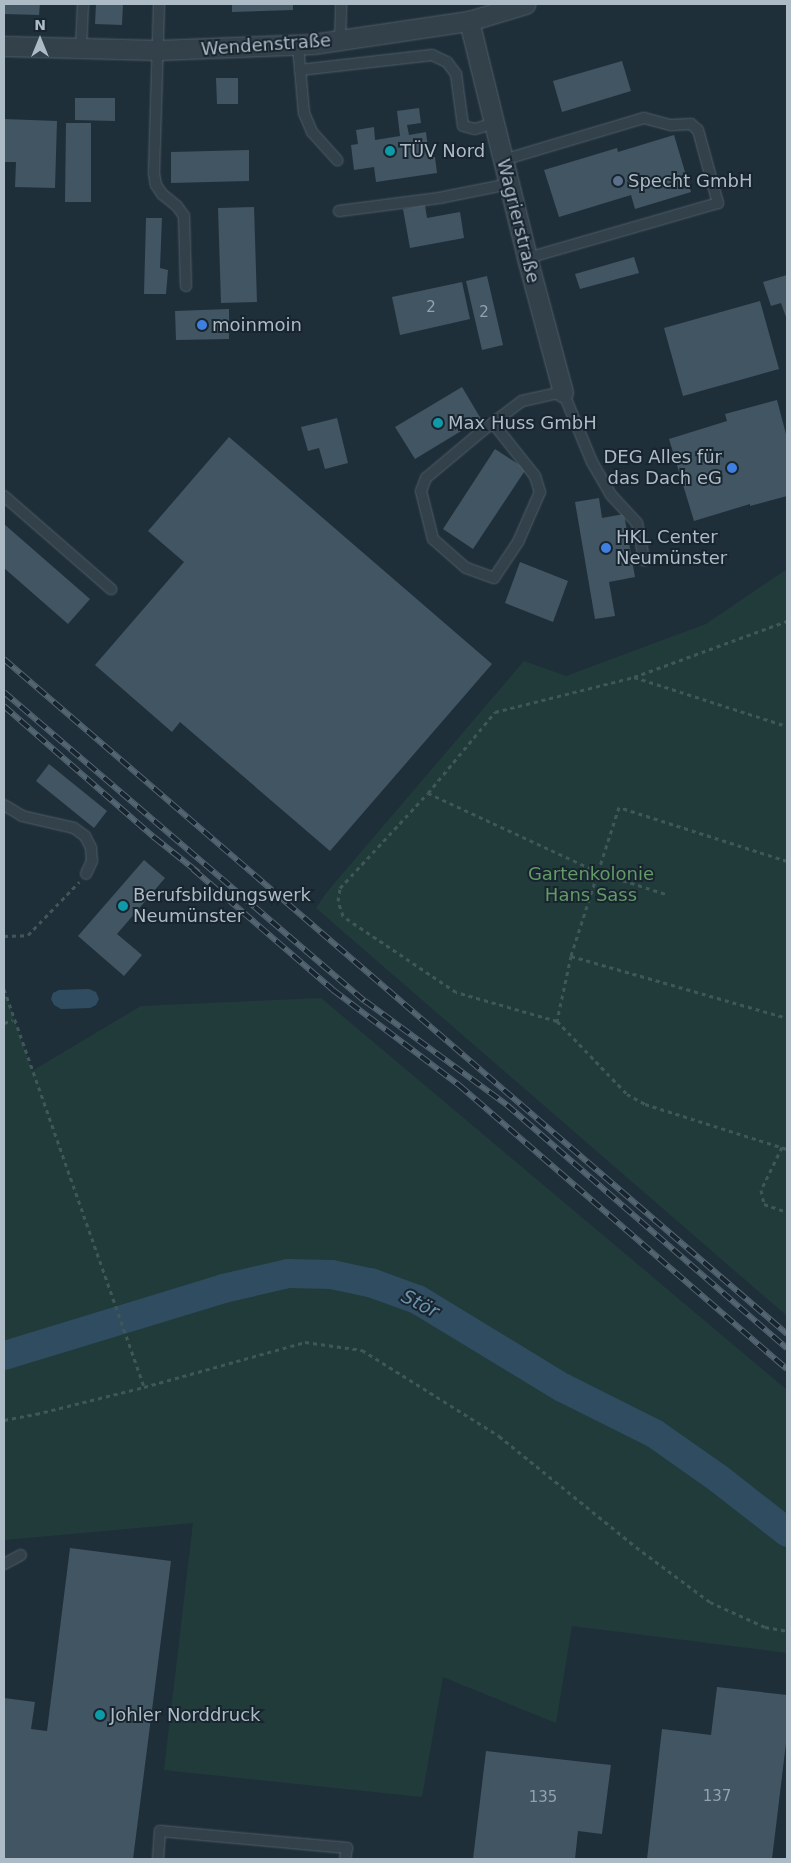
<!DOCTYPE html>
<html>
<head>
<meta charset="utf-8">
<style>
	body { margin:0 }
	#map { position:relative; width:791px; height:1863px; overflow:hidden; background:#1f2f3a; font-family:"DejaVu Sans",sans-serif }
	div>[style] { position:absolute }
	[style*='--x'] { left:calc(var(--x)*1px); top:calc(var(--y)*1px); width:calc(var(--w)*1px); rotate:calc(var(--a)*1deg) }
	.green>* { inset:0; background:#213b3a }
	.water>* { inset:0; background:#2f4c61 }
	.river>* { height:29px; margin:-14.5px; padding:0 14.5px; transform-origin:14.5px; border-radius:14.5px; background:#2f4c61 }
	.building>* { inset:0; background:#425562 }
	.path>* { height:3px; margin-top:-1.5px; transform-origin:0; background:repeating-linear-gradient(90deg,#3f5857 0 4px,transparent 0 8px) }
	.roads { filter:drop-shadow(0 0 1px #505e68) drop-shadow(0 0 1px #505e68) }
	.service>* { height:10px; margin:-5px; padding:0 5px; transform-origin:5px; border-radius:5px; background:#33414b }
	.minor>* { height:19px; margin:-9.5px; padding:0 9.5px; transform-origin:9.5px; border-radius:9.5px; background:#33414b }
	.rail>* { height:5.5px; margin-top:-2.75px; transform-origin:0; background:repeating-linear-gradient(90deg,#18252f 0 11px,#546572 0 22px); box-sizing:border-box; border-block:1px solid #546572 }
	.dots>* { width:14px; height:14px; translate:-50% -50%; box-sizing:border-box; border:2px solid #18252f; border-radius:50% }
	span { translate:-50% -50%; white-space:nowrap; text-align:center; line-height:1.15; -webkit-text-stroke:4px #18252f; paint-order:stroke }
	.number-label { font-size:15px; color:#92a2ae }
	.number-label span { -webkit-text-stroke-width:0 }
	.street-label { font-size:18px; color:#adbbc7 }
	.poi-label { font-size:18px; color:#adbbc7 }
	.left { translate:0 -50%; text-align:left }
	.right { translate:-100% -50%; text-align:right }
	.park-label { font-size:18px; color:#639a67 }
	.water-label { font-size:19px; color:#6b92ad; font-style:italic }
	.frame { position:absolute; inset:0; border:5px solid #adbbc7; pointer-events:none }
	.north { position:absolute; left:15px; top:15px; width:50px; height:50px; -webkit-text-stroke:4px #18252f; paint-order:stroke; rotate:0deg; font-size:14px; font-weight:700; line-height:20px; text-align:center; color:#adbbc7 }
	.north::after { content:''; display:block; margin:auto; width:18px; height:22px; background:#adbbc7; clip-path:polygon(50% 0,100% 100%,50% 72%,0 100%) }
</style>
</head>
<body>
<div id="map">
	<div class="green">
		<div style="clip-path:polygon(787px 569px,787px 1316px,316px 908px,327px 892px,524px 661px,566px 676px,706px 624px)"></div>
		<div style="clip-path:polygon(4px 989px,32px 1071px,141px 1006px,321px 998px,787px 1390px,787px 1653px,572px 1626px,556px 1723px,443px 1677px,422px 1797px,164px 1770px,193px 1523px,4px 1540px)"></div>
	</div>
	<div class="water">
		<div style="clip-path:polygon(89px 989px,96px 992px,99px 999px,96px 1005px,90px 1008px,61px 1009px,54px 1005px,51px 999px,53px 993px,59px 990px)"></div>
	</div>
	<div class="river">
		<div style="--x:4;--y:1355;--w:229;--a:-17"></div>
		<div style="--x:223;--y:1288;--w:67;--a:-13"></div>
		<div style="--x:288;--y:1273;--w:43;--a:1.3"></div>
		<div style="--x:331;--y:1274;--w:40;--a:12"></div>
		<div style="--x:370;--y:1282;--w:50;--a:19.9"></div>
		<div style="--x:417;--y:1299;--w:170;--a:31.3"></div>
		<div style="--x:562;--y:1387;--w:103;--a:26.6"></div>
		<div style="--x:654;--y:1433;--w:78;--a:35.1"></div>
		<div style="--x:718;--y:1478;--w:88;--a:38"></div>
	</div>
	<div class="building">
		<div style="clip-path:polygon(4px 4px,40px 4px,39px 15px,4px 14px)"></div>
		<div style="clip-path:polygon(96px 4px,123px 4px,122px 25px,95px 24px)"></div>
		<div style="clip-path:polygon(232px 4px,293px 4px,293px 10px,232px 12px)"></div>
		<div style="clip-path:polygon(622px 61px,631px 91px,562px 112px,553px 81px)"></div>
		<div style="clip-path:polygon(216px 78px,238px 78px,238px 104px,217px 104px)"></div>
		<div style="clip-path:polygon(75px 98px,115px 98px,115px 121px,75px 120px)"></div>
		<div style="clip-path:polygon(419px 108px,421px 123px,407px 125px,409px 135px,426px 132px,429px 157px,435px 157px,437px 173px,376px 182px,374px 167px,354px 170px,351px 145px,358px 144px,356px 130px,374px 127px,375px 140px,400px 136px,397px 111px)"></div>
		<div style="clip-path:polygon(4px 119px,57px 121px,55px 188px,15px 187px,16px 162px,4px 162px)"></div>
		<div style="clip-path:polygon(66px 123px,91px 123px,91px 202px,65px 202px)"></div>
		<div style="clip-path:polygon(674px 135px,691px 192px,635px 209px,631px 195px,559px 217px,544px 170px,617px 148px,618px 152px)"></div>
		<div style="clip-path:polygon(249px 150px,249px 181px,171px 183px,171px 152px)"></div>
		<div style="clip-path:polygon(425px 205px,427px 218px,460px 212px,464px 238px,410px 248px,403px 209px)"></div>
		<div style="clip-path:polygon(254px 207px,257px 302px,221px 303px,218px 208px)"></div>
		<div style="clip-path:polygon(146px 218px,162px 218px,160px 268px,168px 270px,166px 294px,144px 294px)"></div>
		<div style="clip-path:polygon(634px 257px,639px 273px,580px 289px,575px 274px)"></div>
		<div style="clip-path:polygon(787px 275px,787px 316px,786px 317px,781px 303px,771px 306px,763px 282px)"></div>
		<div style="clip-path:polygon(487px 276px,503px 345px,482px 350px,466px 281px)"></div>
		<div style="clip-path:polygon(462px 282px,470px 319px,400px 335px,392px 297px)"></div>
		<div style="clip-path:polygon(760px 301px,779px 369px,683px 396px,664px 328px)"></div>
		<div style="clip-path:polygon(229px 309px,229px 339px,176px 340px,175px 311px)"></div>
		<div style="clip-path:polygon(462px 387px,481px 419px,415px 459px,395px 427px)"></div>
		<div style="clip-path:polygon(777px 400px,787px 438px,787px 496px,750px 506px,750px 504px,694px 521px,669px 439px,727px 421px,725px 414px)"></div>
		<div style="clip-path:polygon(337px 418px,348px 463px,325px 469px,319px 448px,308px 451px,301px 427px)"></div>
		<div style="clip-path:polygon(229px 437px,492px 664px,330px 851px,180px 722px,172px 732px,95px 665px,184px 562px,148px 531px)"></div>
		<div style="clip-path:polygon(495px 449px,526px 469px,473px 549px,443px 529px)"></div>
		<div style="clip-path:polygon(599px 498px,602px 518px,624px 514px,635px 577px,609px 582px,615px 616px,595px 619px,575px 502px)"></div>
		<div style="clip-path:polygon(4px 524px,90px 599px,68px 624px,4px 568px)"></div>
		<div style="clip-path:polygon(520px 562px,568px 581px,553px 622px,505px 603px)"></div>
		<div style="clip-path:polygon(49px 764px,107px 811px,94px 828px,36px 781px)"></div>
		<div style="clip-path:polygon(144px 860px,165px 878px,117px 934px,142px 955px,124px 976px,78px 936px)"></div>
		<div style="clip-path:polygon(70px 1548px,171px 1561px,133px 1859px,4px 1859px,4px 1698px,35px 1702px,31px 1729px,47px 1731px)"></div>
		<div style="clip-path:polygon(717px 1687px,787px 1695px,787px 1735px,772px 1859px,647px 1859px,662px 1729px,711px 1735px)"></div>
		<div style="clip-path:polygon(486px 1751px,611px 1765px,602px 1834px,578px 1831px,575px 1859px,473px 1859px)"></div>
	</div>
	<div class="path">
		<div style="--x:634;--y:677;--w:161;--a:17.8"></div>
		<div style="--x:428;--y:793;--w:190;--a:24.9"></div>
		<div style="--x:600;--y:873;--w:72;--a:17.7"></div>
		<div style="--x:787;--y:861;--w:176;--a:-162.2"></div>
		<div style="--x:619;--y:807;--w:157;--a:107.9"></div>
		<div style="--x:571;--y:956;--w:66;--a:102.2"></div>
		<div style="--x:557;--y:1021;--w:101;--a:46.2"></div>
		<div style="--x:627;--y:1094;--w:21;--a:29"></div>
		<div style="--x:645;--y:1104;--w:149;--a:17.6"></div>
		<div style="--x:4;--y:936;--w:24;--a:-2"></div>
		<div style="--x:28;--y:935;--w:74;--a:-46.1"></div>
		<div style="--x:571;--y:956;--w:225;--a:16"></div>
		<div style="--x:4;--y:989;--w:422;--a:70.6"></div>
		<div style="--x:557;--y:1021;--w:105;--a:-164"></div>
		<div style="--x:456;--y:992;--w:136;--a:-146.1"></div>
		<div style="--x:343;--y:916;--w:16;--a:-108"></div>
		<div style="--x:338;--y:901;--w:13;--a:-81"></div>
		<div style="--x:340;--y:888;--w:129;--a:-47.2"></div>
		<div style="--x:428;--y:793;--w:105;--a:-50.4"></div>
		<div style="--x:495;--y:712;--w:143;--a:-14.1"></div>
		<div style="--x:634;--y:677;--w:163;--a:-20.1"></div>
		<div style="--x:4;--y:1023;--w:9;--a:-18"></div>
		<div style="--x:782;--y:1147;--w:48;--a:116"></div>
		<div style="--x:761;--y:1190;--w:14;--a:78"></div>
		<div style="--x:764;--y:1204;--w:24;--a:19"></div>
		<div style="--x:4;--y:1420;--w:33;--a:-11"></div>
		<div style="--x:36;--y:1414;--w:111;--a:-14"></div>
		<div style="--x:144;--y:1387;--w:167;--a:-15.6"></div>
		<div style="--x:305;--y:1342;--w:58;--a:8"></div>
		<div style="--x:362;--y:1350;--w:162;--a:32.1"></div>
		<div style="--x:499;--y:1436;--w:176;--a:39"></div>
		<div style="--x:636;--y:1547;--w:92;--a:36.6"></div>
		<div style="--x:710;--y:1602;--w:60;--a:24.4"></div>
		<div style="--x:765;--y:1627;--w:22;--a:10"></div>
	</div>
	<div class="roads">
		<div class="service">
			<div style="--x:159;--y:4;--w:169;--a:91.7"></div>
			<div style="--x:154;--y:173;--w:12;--a:81"></div>
			<div style="--x:156;--y:185;--w:11;--a:56"></div>
			<div style="--x:162;--y:194;--w:19;--a:39"></div>
			<div style="--x:177;--y:206;--w:12;--a:55"></div>
			<div style="--x:184;--y:216;--w:70;--a:88.4"></div>
			<div style="--x:340;--y:40;--w:36;--a:-88"></div>
			<div style="--x:298;--y:45;--w:68;--a:85"></div>
			<div style="--x:304;--y:113;--w:21;--a:67"></div>
			<div style="--x:312;--y:132;--w:38;--a:48"></div>
			<div style="--x:81;--y:48;--w:44;--a:-87.4"></div>
			<div style="--x:300;--y:70;--w:133;--a:-6.5"></div>
			<div style="--x:432;--y:55;--w:17;--a:25"></div>
			<div style="--x:447;--y:62;--w:15;--a:53"></div>
			<div style="--x:456;--y:74;--w:52;--a:82.3"></div>
			<div style="--x:463;--y:126;--w:12;--a:14"></div>
			<div style="--x:475;--y:129;--w:21;--a:-17"></div>
			<div style="--x:503;--y:160;--w:147;--a:-16.6"></div>
			<div style="--x:644;--y:118;--w:28;--a:15"></div>
			<div style="--x:671;--y:125;--w:20;--a:-3"></div>
			<div style="--x:691;--y:124;--w:9;--a:41"></div>
			<div style="--x:698;--y:130;--w:76;--a:74.7"></div>
			<div style="--x:718;--y:203;--w:199;--a:163.9"></div>
			<div style="--x:339;--y:211;--w:101;--a:-7.4"></div>
			<div style="--x:439;--y:198;--w:71;--a:-11.3"></div>
			<div style="--x:493;--y:423;--w:68;--a:51.6"></div>
			<div style="--x:535;--y:476;--w:17;--a:73"></div>
			<div style="--x:540;--y:492;--w:55;--a:113.7"></div>
			<div style="--x:518;--y:542;--w:43;--a:123.7"></div>
			<div style="--x:494;--y:578;--w:30;--a:-160"></div>
			<div style="--x:466;--y:568;--w:44;--a:-138.7"></div>
			<div style="--x:433;--y:539;--w:49;--a:-104"></div>
			<div style="--x:421;--y:491;--w:14;--a:-69"></div>
			<div style="--x:426;--y:478;--w:73;--a:-40"></div>
			<div style="--x:482;--y:431;--w:50;--a:-36.9"></div>
			<div style="--x:522;--y:401;--w:42;--a:-12.4"></div>
			<div style="--x:563;--y:392;--w:76;--a:67.5"></div>
			<div style="--x:592;--y:462;--w:38;--a:60"></div>
			<div style="--x:611;--y:495;--w:38;--a:47"></div>
			<div style="--x:637;--y:523;--w:38;--a:79"></div>
			<div style="--x:4;--y:496;--w:142;--a:41"></div>
			<div style="--x:4;--y:805;--w:21;--a:31"></div>
			<div style="--x:22;--y:816;--w:53;--a:13"></div>
			<div style="--x:74;--y:828;--w:14;--a:36"></div>
			<div style="--x:85;--y:836;--w:13;--a:63"></div>
			<div style="--x:91;--y:848;--w:13;--a:86"></div>
			<div style="--x:92;--y:861;--w:14;--a:115"></div>
			<div style="--x:4;--y:1564;--w:19;--a:-28"></div>
			<div style="--x:158;--y:1859;--w:28;--a:-86"></div>
			<div style="--x:160;--y:1831;--w:188;--a:5.2"></div>
			<div style="--x:347;--y:1848;--w:11;--a:100"></div>
		</div>
		<div class="minor">
			<div style="--x:469;--y:21;--w:244;--a:76.2"></div>
			<div style="--x:527;--y:258;--w:139;--a:75"></div>
			<div style="--x:4;--y:46;--w:154;--a:1.5"></div>
			<div style="--x:158;--y:50;--w:155;--a:-2.2"></div>
			<div style="--x:313;--y:44;--w:158;--a:-8.4"></div>
			<div style="--x:469;--y:21;--w:59;--a:-16.9"></div>
		</div>
	</div>
	<div class="rail">
		<div style="--x:4;--y:659;--w:1034;--a:40.76"></div>
		<div style="--x:4;--y:692;--w:475;--a:40.6"></div>
		<div style="--x:365;--y:1001;--w:176;--a:36.2"></div>
		<div style="--x:507;--y:1105;--w:371;--a:41"></div>
		<div style="--x:4;--y:706;--w:201;--a:41.2"></div>
		<div style="--x:155;--y:838;--w:56;--a:38.5"></div>
		<div style="--x:193;--y:869;--w:185;--a:40.8"></div>
		<div style="--x:333;--y:990;--w:158;--a:37"></div>
		<div style="--x:459;--y:1085;--w:434;--a:40.9"></div>
	</div>
	<div class="dots">
		<div style="left:390px;top:151px;background:#0f9aa8"></div>
		<div style="left:618px;top:181px;background:#5c6f8a"></div>
		<div style="left:202px;top:325px;background:#3f7fe0"></div>
		<div style="left:438px;top:423px;background:#0f9aa8"></div>
		<div style="left:732px;top:468px;background:#3f7fe0"></div>
		<div style="left:606px;top:548px;background:#3f7fe0"></div>
		<div style="left:123px;top:906px;background:#0f9aa8"></div>
		<div style="left:100px;top:1715px;background:#0f9aa8"></div>
	</div>
	<div class="number-label">
		<span style="left:431px;top:308px">2</span>
		<span style="left:484px;top:313px">2</span>
		<span style="left:717px;top:1797px">137</span>
		<span style="left:543px;top:1798px">135</span>
	</div>
	<div class="street-label">
		<span style="left:266px;top:45px;rotate:-4deg">Wendenstraße</span>
		<span style="left:518px;top:221px;rotate:76deg">Wagrierstraße</span>
	</div>
	<div class="poi-label">
		<span class="left" style="left:400px;top:151px">TÜV Nord</span>
		<span class="left" style="left:628px;top:181px">Specht GmbH</span>
		<span class="left" style="left:212px;top:325px">moinmoin</span>
		<span class="left" style="left:448px;top:423px">Max Huss GmbH</span>
		<span class="right" style="left:722px;top:468px">DEG Alles für<br>das Dach eG</span>
		<span class="left" style="left:616px;top:548px">HKL Center<br>Neumünster</span>
		<span class="left" style="left:133px;top:906px">Berufsbildungswerk<br>Neumünster</span>
		<span class="left" style="left:110px;top:1715px">Johler Norddruck</span>
	</div>
	<div class="park-label">
		<span style="left:591px;top:885px">Gartenkolonie<br>Hans Sass</span>
	</div>
	<div class="water-label">
		<span style="left:420px;top:1304px;rotate:27deg">Stör</span>
	</div>
	<div class="frame"></div>
	<div class="north">N</div>
</div>
</body>
</html>
